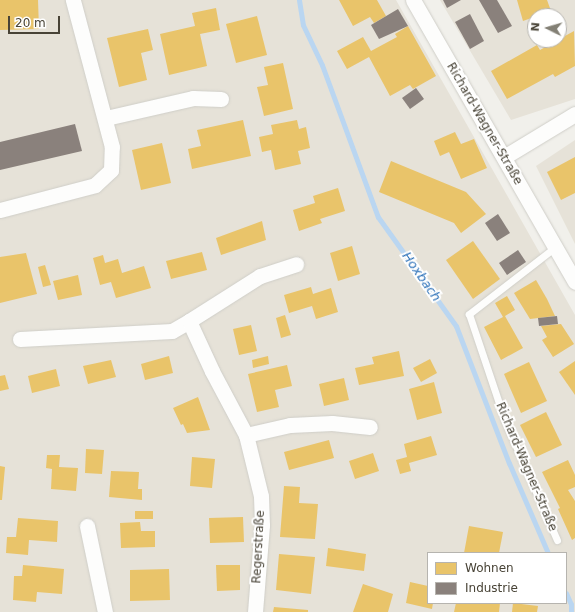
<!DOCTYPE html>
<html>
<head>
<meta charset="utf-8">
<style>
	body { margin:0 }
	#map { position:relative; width:575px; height:612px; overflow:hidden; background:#f1f0eb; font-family:"DejaVu Sans",sans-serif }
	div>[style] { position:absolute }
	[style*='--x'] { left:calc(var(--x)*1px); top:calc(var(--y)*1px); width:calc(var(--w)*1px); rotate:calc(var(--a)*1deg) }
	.residential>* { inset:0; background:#e6e2d8 }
	.homes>* { inset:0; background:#e9c46a }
	.industry>* { inset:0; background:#8a817c }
	.stream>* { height:5px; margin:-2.5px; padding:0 2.5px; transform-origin:2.5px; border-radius:2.5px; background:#bad6f1 }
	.roads { filter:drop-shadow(0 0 1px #cfcec8) drop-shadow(0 0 1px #cfcec8) }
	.service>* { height:7px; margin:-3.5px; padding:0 3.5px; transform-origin:3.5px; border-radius:3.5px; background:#fdfdfc }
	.minor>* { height:15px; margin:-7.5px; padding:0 7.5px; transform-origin:7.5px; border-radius:7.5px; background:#fdfdfc }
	span { translate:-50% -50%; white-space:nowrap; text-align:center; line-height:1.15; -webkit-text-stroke:4px #fff; paint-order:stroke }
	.street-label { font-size:12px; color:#484336 }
	.water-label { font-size:13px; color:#2b70b8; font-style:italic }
	.legend { position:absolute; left:427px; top:552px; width:140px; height:52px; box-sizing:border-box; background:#fff; border:1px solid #b6b4af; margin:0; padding:5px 7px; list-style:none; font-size:12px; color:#484336 }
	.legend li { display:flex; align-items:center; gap:8px; height:20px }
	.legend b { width:20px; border:1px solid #b6b4af }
	.north { position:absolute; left:527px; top:8px; width:40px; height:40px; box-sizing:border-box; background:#fff; border:1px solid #b6b4af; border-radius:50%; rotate:275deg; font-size:11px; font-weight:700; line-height:16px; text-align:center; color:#484336 }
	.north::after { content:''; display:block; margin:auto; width:14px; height:18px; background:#838075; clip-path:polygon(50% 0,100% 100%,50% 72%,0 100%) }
	.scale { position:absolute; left:8px; top:16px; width:52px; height:18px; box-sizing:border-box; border:2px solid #484336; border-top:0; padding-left:5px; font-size:12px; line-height:14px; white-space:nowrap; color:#484336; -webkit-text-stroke:3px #fff; paint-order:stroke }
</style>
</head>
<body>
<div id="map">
	<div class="residential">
		<div style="clip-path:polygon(evenodd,0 0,396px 0,575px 315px,575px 612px,0 612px,0 0,428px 553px,566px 553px,566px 603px,428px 603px,428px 553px)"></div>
		<div style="clip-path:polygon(evenodd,440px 0,575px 0,575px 99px,511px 120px,440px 0,535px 16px,559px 16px,559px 40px,535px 40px,535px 16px)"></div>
		<div style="clip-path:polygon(575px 140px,575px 244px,536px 166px)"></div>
	</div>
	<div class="homes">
		<div style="clip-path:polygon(0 0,38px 0,39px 29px,0 30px)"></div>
		<div style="clip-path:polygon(339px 0,377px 0,386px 16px,374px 23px,370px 17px,353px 26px)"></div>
		<div style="clip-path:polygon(517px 0,547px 0,551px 11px,523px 21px)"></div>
		<div style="clip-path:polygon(216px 8px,220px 30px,200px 34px,207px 66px,169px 75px,160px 34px,195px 26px,192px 13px)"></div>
		<div style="clip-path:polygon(257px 16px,267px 55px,236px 63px,226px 24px)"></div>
		<div style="clip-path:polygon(408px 26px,436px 76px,413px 89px,410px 85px,390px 96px,369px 57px,347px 69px,337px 51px,363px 37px,371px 51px,397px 37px,395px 34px)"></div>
		<div style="clip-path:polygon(148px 29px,153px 50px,141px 53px,147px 80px,119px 87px,107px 38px)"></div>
		<div style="clip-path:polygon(574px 31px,575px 66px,555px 77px,553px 74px,507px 99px,491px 71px,537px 45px,540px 50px)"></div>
		<div style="clip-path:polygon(283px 63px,293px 109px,264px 116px,257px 87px,268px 85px,264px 67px)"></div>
		<div style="clip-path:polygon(243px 120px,251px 156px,192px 169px,188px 149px,201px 146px,197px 130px)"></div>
		<div style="clip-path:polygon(297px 120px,299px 129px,306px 127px,310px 148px,298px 151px,301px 164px,275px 170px,271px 150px,262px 152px,259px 137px,273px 134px,271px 125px)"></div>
		<div style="clip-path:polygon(455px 132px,461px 144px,474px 139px,487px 168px,461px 179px,449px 152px,440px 156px,434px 141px)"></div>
		<div style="clip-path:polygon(162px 143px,171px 183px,141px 190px,132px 150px)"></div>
		<div style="clip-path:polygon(575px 157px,575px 193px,561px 200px,547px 172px)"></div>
		<div style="clip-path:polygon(391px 161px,466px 192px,486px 214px,461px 233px,454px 223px,379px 192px)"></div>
		<div style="clip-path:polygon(338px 188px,345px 211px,320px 219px,322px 223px,299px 231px,293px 210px,315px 203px,313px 196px)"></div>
		<div style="clip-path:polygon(262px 221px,266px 240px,221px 255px,216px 238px)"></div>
		<div style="clip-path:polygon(473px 241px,500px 279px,473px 299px,446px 260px)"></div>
		<div style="clip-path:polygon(352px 246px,360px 274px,338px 281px,330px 253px)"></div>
		<div style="clip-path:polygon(202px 252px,207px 270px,171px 279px,166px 261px)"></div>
		<div style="clip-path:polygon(26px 253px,37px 294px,0 303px,0 257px)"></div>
		<div style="clip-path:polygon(103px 255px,105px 263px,118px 259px,122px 273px,144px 266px,151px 288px,116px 298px,111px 282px,100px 285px,93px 258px)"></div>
		<div style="clip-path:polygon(45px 265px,51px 285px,43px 287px,38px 267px)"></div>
		<div style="clip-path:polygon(78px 275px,82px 295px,58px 300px,53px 281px)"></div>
		<div style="clip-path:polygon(536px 280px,547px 299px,555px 316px,530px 319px,514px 293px)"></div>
		<div style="clip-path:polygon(311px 287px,313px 294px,331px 288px,338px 312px,316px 319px,312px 306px,289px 313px,284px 295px)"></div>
		<div style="clip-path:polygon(507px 296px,515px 310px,505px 316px,523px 348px,501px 360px,484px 327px,503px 317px,495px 303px)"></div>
		<div style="clip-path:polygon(285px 315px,291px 335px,281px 338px,276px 318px)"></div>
		<div style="clip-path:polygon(561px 324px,574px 344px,553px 357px,542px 340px,547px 337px,541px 326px)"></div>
		<div style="clip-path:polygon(251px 325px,257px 351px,239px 355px,233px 329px)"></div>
		<div style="clip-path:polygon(399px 351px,404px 376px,359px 385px,355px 368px,374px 364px,372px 357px)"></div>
		<div style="clip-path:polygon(169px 356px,173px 373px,145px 380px,141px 364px)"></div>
		<div style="clip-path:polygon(268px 356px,269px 364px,253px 368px,252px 360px)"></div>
		<div style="clip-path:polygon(430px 359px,437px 373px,421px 382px,413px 368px)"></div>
		<div style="clip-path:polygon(111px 360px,116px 377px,88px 384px,83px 366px)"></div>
		<div style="clip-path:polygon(575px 361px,575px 395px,559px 372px)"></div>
		<div style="clip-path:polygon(529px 362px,547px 401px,521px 413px,504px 374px)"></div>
		<div style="clip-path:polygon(287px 365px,292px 386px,275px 390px,279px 407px,257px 412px,248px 374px)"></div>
		<div style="clip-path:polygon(56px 369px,60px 386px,32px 393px,28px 376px)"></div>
		<div style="clip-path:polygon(5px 375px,9px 389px,0 391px,0 376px)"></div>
		<div style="clip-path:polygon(344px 378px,349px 400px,324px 406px,319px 384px)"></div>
		<div style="clip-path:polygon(434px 382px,442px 413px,417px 420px,409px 389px)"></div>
		<div style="clip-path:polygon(198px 397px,210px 430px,187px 433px,183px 424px,181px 425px,173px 408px)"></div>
		<div style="clip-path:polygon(546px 412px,562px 445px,536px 457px,520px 425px)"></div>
		<div style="clip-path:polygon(431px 436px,437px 455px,409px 463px,411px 471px,400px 474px,396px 460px,407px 457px,404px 444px)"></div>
		<div style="clip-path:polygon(329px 440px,334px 458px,289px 470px,284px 452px)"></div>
		<div style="clip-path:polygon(86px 449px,104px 450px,102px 474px,85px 473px)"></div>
		<div style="clip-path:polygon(373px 453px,379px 471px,355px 479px,349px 461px)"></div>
		<div style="clip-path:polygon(47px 455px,60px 455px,59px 467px,78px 468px,76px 491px,51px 489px,52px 469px,46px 468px)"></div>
		<div style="clip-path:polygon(192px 457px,215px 459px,212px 488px,190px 486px)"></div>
		<div style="clip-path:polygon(568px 460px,575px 475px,575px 487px,568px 490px,575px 501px,575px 538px,572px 540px,558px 509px,560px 508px,542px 472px)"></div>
		<div style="clip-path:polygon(0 466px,5px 467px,2px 500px,0 500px)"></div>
		<div style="clip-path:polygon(111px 471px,139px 472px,138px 489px,142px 489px,142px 500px,109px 497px)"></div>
		<div style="clip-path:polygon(284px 486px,300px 487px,299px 503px,318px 504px,315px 539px,280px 537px)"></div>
		<div style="clip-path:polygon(135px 511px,153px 511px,153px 519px,135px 519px)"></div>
		<div style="clip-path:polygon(243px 517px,244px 542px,210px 543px,209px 518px)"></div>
		<div style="clip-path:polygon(18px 518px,58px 521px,57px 542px,29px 540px,28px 555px,6px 553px,7px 537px,16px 537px)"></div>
		<div style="clip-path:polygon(140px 522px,141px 531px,155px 531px,155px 547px,121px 548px,120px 523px)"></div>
		<div style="clip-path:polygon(469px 526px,503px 532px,499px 553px,464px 553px)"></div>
		<div style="clip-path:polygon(328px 548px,366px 554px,364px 571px,326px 566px)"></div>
		<div style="clip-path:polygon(279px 554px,315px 557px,311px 594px,276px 590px)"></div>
		<div style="clip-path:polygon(23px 565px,64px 569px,62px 594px,37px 592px,36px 602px,13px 600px,14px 576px,22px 576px)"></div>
		<div style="clip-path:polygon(216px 565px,240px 565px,240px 590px,217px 591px)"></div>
		<div style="clip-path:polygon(169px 569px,170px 600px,130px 601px,130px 570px)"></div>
		<div style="clip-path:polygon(410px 582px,428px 586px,428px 603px,433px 603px,432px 609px,406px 603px)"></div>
		<div style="clip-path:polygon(363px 584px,393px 594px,388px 612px,353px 612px)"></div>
		<div style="clip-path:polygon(456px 603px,500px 603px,499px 612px,454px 612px)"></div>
		<div style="clip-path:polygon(513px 603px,538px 606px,537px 612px,512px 612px)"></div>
		<div style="clip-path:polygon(274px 607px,308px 610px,308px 612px,273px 612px)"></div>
	</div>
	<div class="industry">
		<div style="clip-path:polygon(443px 0,461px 0,447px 8px)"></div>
		<div style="clip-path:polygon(479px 0,497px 0,512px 26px,498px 33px)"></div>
		<div style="clip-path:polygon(398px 9px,408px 26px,379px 39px,371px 25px)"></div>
		<div style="clip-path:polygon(470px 14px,484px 41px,470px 49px,455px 22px)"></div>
		<div style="clip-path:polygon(416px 88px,424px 99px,410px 109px,402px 98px)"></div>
		<div style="clip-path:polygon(75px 124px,82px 151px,0 170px,0 142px)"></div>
		<div style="clip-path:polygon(498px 214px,510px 233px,497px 241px,485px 223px)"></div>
		<div style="clip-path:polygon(518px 250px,526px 262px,507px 275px,499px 263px)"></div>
		<div style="clip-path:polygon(557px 316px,558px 324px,539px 326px,538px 318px)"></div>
	</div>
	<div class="stream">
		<div style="--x:299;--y:0;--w:25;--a:81"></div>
		<div style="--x:303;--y:25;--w:44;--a:64.6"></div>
		<div style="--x:322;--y:65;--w:162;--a:69.8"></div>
		<div style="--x:378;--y:217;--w:134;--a:54.4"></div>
		<div style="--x:456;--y:326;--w:147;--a:68.9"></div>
		<div style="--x:509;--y:463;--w:98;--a:66.6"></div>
		<div style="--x:566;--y:593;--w:12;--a:66"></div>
		<div style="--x:571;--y:604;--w:8;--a:90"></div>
	</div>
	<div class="roads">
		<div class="service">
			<div style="--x:554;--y:248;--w:108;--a:142.2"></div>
			<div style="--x:469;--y:314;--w:113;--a:71.4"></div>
			<div style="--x:505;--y:421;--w:130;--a:66.4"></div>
		</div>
		<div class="minor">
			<div style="--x:413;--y:0;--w:325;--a:60.1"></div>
			<div style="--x:106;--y:118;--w:89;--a:-12.9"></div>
			<div style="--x:193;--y:98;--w:28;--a:2"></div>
			<div style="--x:504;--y:157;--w:83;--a:-31.2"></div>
			<div style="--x:0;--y:210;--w:98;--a:-14.7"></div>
			<div style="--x:95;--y:185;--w:22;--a:-43"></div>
			<div style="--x:111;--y:170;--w:23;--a:-88"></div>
			<div style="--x:112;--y:147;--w:152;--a:-104.9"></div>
			<div style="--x:20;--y:339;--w:152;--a:-3"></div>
			<div style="--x:172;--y:331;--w:20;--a:-30"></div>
			<div style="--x:246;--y:435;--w:45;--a:-12.8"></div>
			<div style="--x:290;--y:425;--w:42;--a:-2.7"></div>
			<div style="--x:332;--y:423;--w:38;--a:6"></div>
			<div style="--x:87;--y:526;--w:88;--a:78.2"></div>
			<div style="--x:255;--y:612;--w:87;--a:-85.4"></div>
			<div style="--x:262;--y:525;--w:29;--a:-92"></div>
			<div style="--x:261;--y:496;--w:63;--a:-103.8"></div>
			<div style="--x:246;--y:435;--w:72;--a:-118"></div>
			<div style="--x:212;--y:371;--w:55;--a:-114.7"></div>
			<div style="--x:189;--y:321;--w:84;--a:-32.4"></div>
			<div style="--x:260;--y:276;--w:38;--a:-18"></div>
		</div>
	</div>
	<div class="street-label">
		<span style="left:484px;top:124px;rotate:60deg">Richard-Wagner-Straße</span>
		<span style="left:526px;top:467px;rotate:67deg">Richard-Wagner-Straße</span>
		<span style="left:259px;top:547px;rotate:-87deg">Regerstraße</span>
	</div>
	<div class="water-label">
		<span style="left:421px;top:277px;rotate:55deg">Hoxbach</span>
	</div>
	<ul class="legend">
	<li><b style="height:11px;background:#e9c46a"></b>Wohnen</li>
	<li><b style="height:11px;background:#8a817c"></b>Industrie</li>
	</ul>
	<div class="north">N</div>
	<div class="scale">20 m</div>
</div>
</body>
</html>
